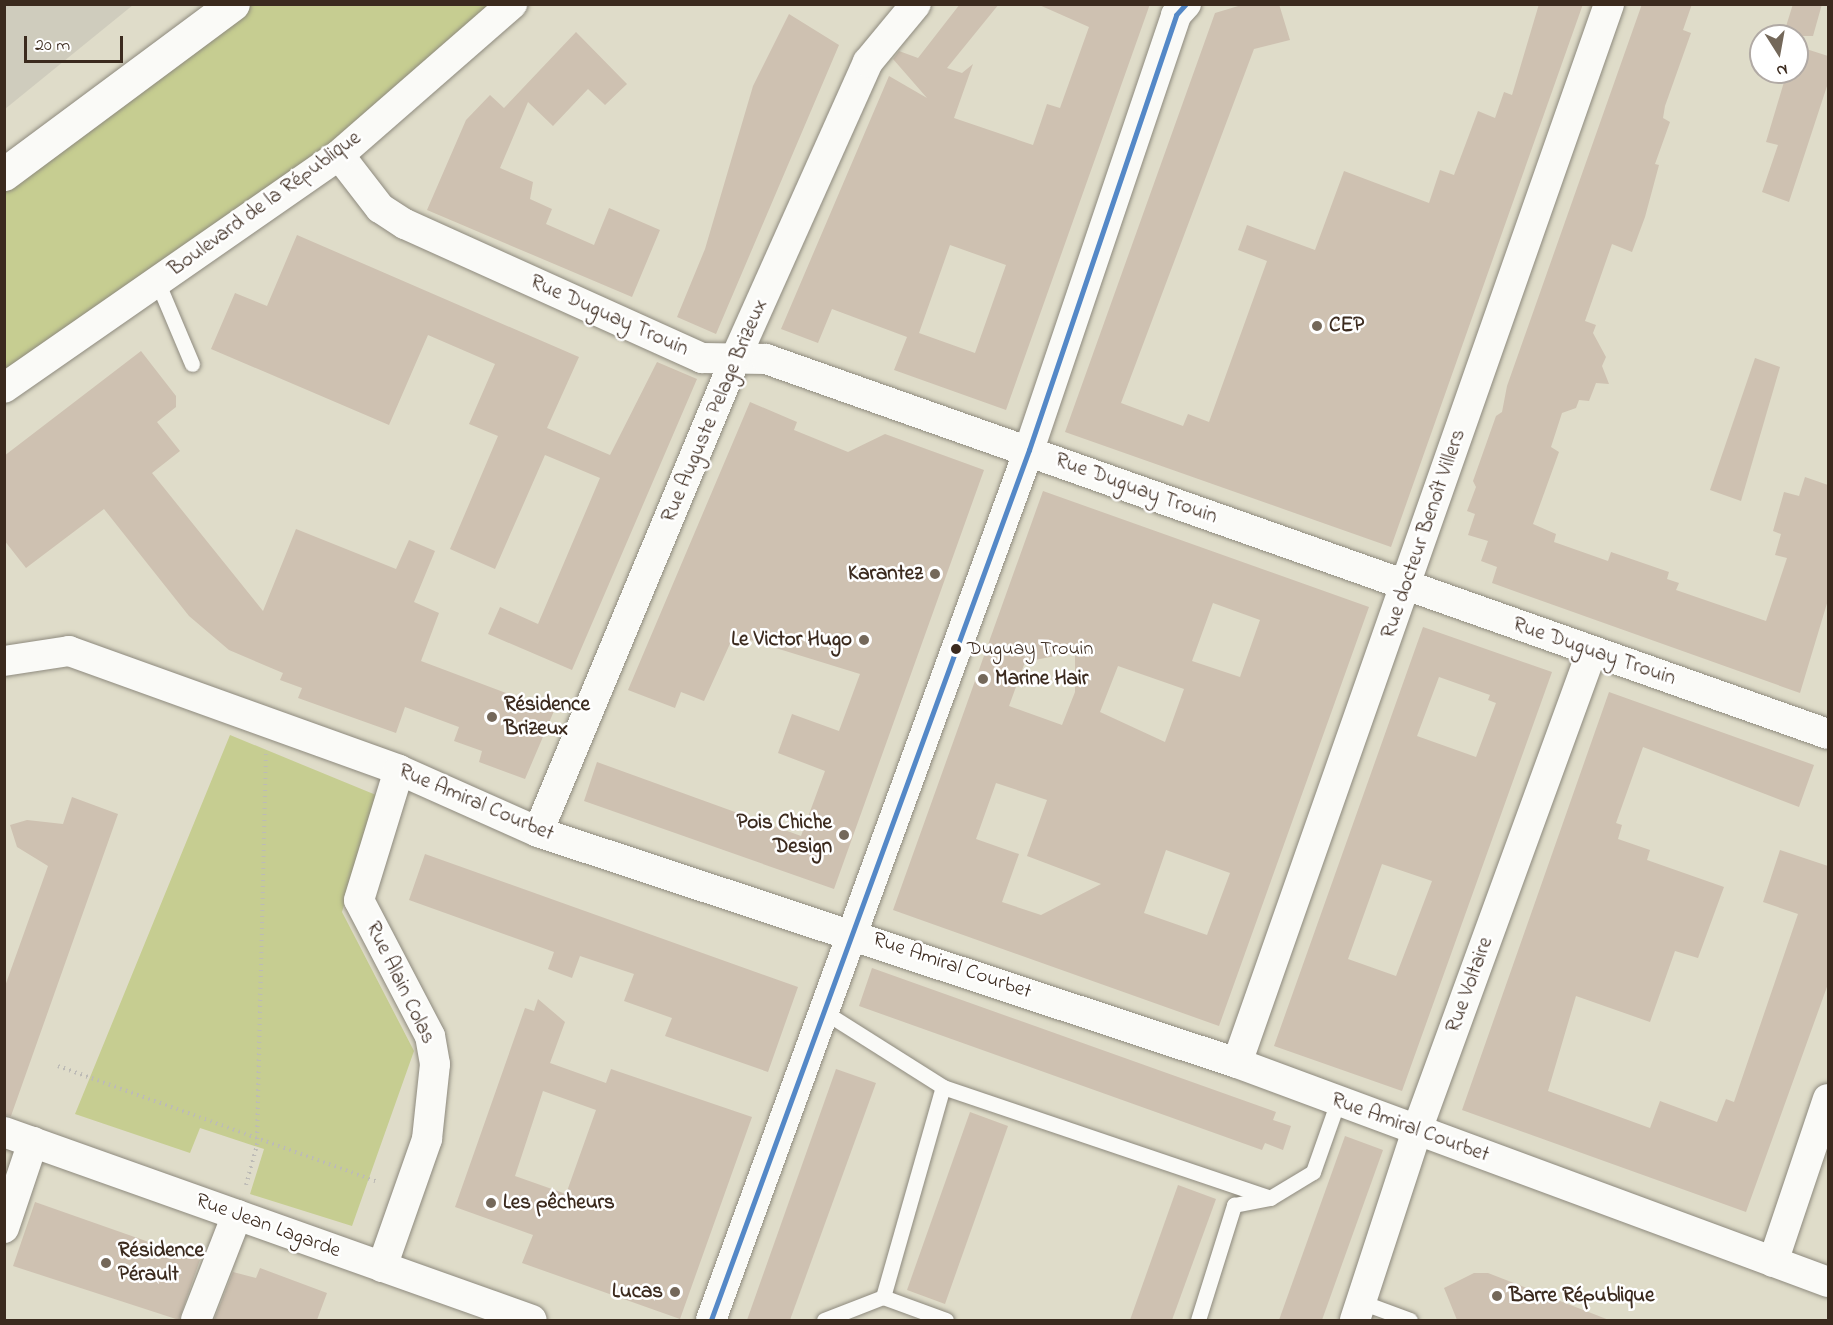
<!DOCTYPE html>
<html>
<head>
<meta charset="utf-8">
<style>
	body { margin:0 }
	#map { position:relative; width:1833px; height:1325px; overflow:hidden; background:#dfdcc9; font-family:"Indie Flower",sans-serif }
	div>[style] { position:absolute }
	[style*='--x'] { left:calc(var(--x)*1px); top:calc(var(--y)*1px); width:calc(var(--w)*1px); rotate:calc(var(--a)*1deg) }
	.industrial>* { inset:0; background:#cfccbd }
	.green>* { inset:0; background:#c6cd91 }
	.building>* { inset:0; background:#cec1b1 }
	.path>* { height:4px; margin-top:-2px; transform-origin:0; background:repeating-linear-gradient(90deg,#bdbbb6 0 1.5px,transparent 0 6px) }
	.roads { filter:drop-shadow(0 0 2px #8e8a7e) drop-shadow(0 0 2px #8e8a7e) }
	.service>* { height:15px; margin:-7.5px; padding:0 7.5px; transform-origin:7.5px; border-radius:7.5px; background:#fafaf7 }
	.minor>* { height:30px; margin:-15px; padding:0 15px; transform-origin:15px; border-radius:15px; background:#fafaf7 }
	.tertiary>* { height:33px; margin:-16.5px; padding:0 16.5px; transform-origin:16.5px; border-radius:16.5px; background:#fafaf7 }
	.bus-1>* { height:4.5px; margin:-2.25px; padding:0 2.25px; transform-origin:2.25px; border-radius:2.25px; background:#5488c7 }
	.dots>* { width:16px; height:16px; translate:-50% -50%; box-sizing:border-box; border:3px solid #fff; border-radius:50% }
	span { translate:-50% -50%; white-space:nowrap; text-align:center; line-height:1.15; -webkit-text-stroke:5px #fff; paint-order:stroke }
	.bus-label { font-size:20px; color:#3b2a1e }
	.left { translate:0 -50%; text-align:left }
	.street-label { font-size:21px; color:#3b2a1e }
	.poi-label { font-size:21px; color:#3b2a1e; font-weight:700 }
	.right { translate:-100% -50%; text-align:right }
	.frame { position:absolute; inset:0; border:6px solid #3b2a1e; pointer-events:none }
	.north { position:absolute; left:1749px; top:24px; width:60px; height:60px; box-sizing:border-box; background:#fff; border:2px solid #b1aaa5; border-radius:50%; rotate:169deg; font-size:16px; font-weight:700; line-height:24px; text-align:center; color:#3b2a1e }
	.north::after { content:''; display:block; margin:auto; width:21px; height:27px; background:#74685a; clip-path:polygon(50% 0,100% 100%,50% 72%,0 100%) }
	.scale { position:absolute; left:24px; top:36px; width:99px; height:27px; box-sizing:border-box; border:3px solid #3b2a1e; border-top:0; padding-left:8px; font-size:18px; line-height:21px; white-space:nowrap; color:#3b2a1e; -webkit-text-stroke:4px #fff; paint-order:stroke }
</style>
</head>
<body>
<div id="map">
	<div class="industrial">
		<div style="clip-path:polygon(5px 4px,133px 4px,133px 5px,5px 109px)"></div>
	</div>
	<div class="green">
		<div style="clip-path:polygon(233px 5px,512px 5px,339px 155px,5px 388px,5px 174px)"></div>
		<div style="clip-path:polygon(230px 735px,376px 795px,342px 912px,414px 1051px,352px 1226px,250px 1194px,264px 1149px,200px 1128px,190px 1153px,75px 1114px)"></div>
	</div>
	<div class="building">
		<div style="clip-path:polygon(evenodd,960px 4px,999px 4px,947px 68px,962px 73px,973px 64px,954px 118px,1033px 145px,1047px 104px,1060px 108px,1089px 27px,1037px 4px,1150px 4px,1006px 410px,894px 370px,907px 337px,832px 309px,818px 343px,781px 329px,889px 76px,927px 98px,893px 59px,899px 51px,918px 58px,960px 4px,950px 245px,1006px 265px,975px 353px,919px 333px,950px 245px)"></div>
		<div style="clip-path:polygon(1245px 4px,1279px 4px,1290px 40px,1254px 49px,1121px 403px,1183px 426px,1188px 414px,1209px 422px,1267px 261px,1238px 250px,1247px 225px,1315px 250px,1344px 171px,1429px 203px,1440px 170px,1454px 175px,1478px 111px,1495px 118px,1504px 92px,1512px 95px,1539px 4px,1583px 4px,1391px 547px,1065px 432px,1215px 13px)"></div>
		<div style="clip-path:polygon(1642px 4px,1692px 4px,1683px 30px,1691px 33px,1665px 106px,1663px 118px,1670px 122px,1655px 164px,1659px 165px,1645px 217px,1632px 252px,1612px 244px,1585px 321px,1596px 325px,1593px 333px,1606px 357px,1602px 366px,1609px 384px,1596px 383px,1589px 401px,1579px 400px,1576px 408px,1562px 413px,1551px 447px,1559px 452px,1533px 524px,1556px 534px,1554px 542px,1608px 561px,1611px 552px,1669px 572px,1667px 579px,1679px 583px,1676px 590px,1766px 621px,1787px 558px,1775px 555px,1781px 534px,1773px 531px,1784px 492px,1799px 496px,1805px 477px,1828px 485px,1828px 600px,1800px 693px,1492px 583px,1497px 567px,1481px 561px,1488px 541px,1468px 535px,1475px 514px,1467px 511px,1476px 487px,1473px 481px,1496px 416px,1502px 412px,1507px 386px)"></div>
		<div style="clip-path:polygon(1793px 4px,1822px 4px,1813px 36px,1783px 36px)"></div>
		<div style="clip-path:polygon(789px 14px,839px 45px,716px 334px,677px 317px,705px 249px,753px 86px)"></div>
		<div style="clip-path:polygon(576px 32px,627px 84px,605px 105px,588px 89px,553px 126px,528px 102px,500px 168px,533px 182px,530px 199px,552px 209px,546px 224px,594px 245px,609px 208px,660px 230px,632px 297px,427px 210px,466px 120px,490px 95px,504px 108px)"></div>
		<div style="clip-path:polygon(1797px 46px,1828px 56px,1828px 83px,1789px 202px,1762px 192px,1778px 145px,1766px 142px,1787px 72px,1797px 72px)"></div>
		<div style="clip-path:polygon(297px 235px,579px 357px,547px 428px,610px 455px,657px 362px,697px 379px,572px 670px,488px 634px,500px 607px,538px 624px,600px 478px,545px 455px,495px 569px,450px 549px,498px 436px,469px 424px,495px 364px,428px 335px,389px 425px,211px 349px,235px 293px,267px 306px)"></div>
		<div style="clip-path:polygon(141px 351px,176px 396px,176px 407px,157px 422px,180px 451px,152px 473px,263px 611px,296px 529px,396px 569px,409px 540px,435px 551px,414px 602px,439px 613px,421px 661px,554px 711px,525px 779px,479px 762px,482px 751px,454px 741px,459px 727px,405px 707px,396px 733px,298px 698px,302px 688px,280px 680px,283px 673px,229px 650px,189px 616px,104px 509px,26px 568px,4px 540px,4px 456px)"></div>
		<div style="clip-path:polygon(1755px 358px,1780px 367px,1741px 501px,1710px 490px)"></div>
		<div style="clip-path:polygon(750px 402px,797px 422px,794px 430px,848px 452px,885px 434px,984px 470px,834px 889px,584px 801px,597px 762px,801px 836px,825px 771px,778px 753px,792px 714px,839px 731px,860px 674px,734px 635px,704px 701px,681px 692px,675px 708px,628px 690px)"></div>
		<div style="clip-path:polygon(evenodd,1043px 491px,1369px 607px,1219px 1026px,893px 910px,1043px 491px,1213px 603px,1260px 620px,1240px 677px,1192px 661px,1213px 603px,1043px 491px,1075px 652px,1075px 692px,1062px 725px,1009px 706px,1025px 662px,1075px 652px,1043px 491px,1118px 666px,1184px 689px,1165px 742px,1100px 712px,1118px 666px,1043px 491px,996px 783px,1047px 800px,1027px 856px,1101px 884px,1041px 915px,1002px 902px,1019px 854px,976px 839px,996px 783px,1043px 491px,1166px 850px,1230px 873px,1207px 935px,1144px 913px,1166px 850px)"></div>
		<div style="clip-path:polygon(evenodd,1423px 627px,1552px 672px,1402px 1091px,1274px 1046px,1423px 627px,1439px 677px,1490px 695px,1488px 700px,1496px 703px,1476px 757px,1417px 736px,1439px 677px,1423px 627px,1382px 864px,1432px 881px,1396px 976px,1348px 959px,1382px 864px)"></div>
		<div style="clip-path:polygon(1609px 692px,1814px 765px,1799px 807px,1643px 747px,1616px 823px,1622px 825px,1618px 839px,1650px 850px,1647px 860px,1724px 887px,1698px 958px,1675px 951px,1650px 1022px,1576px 996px,1548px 1091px,1650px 1128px,1660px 1101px,1717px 1122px,1726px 1099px,1734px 1102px,1798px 914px,1763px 902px,1780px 850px,1828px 866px,1828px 984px,1746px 1212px,1462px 1110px)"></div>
		<div style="clip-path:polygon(72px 797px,118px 814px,11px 1116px,4px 1115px,4px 989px,48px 866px,17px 847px,10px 825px,27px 820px,63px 824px)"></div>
		<div style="clip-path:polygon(425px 854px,798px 987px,768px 1072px,665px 1036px,672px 1018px,624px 1001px,634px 974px,580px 956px,572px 978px,548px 969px,554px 952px,409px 900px)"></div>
		<div style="clip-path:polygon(872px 968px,1276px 1112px,1273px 1120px,1291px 1126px,1283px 1150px,1265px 1143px,1262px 1150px,859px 1006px)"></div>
		<div style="clip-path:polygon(evenodd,538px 999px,565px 1022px,550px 1063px,606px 1083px,611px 1069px,752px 1117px,680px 1319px,522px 1263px,533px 1235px,455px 1207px,525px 1008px,534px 1011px,538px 999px,543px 1091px,596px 1110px,566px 1194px,515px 1176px,543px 1091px)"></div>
		<div style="clip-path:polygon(836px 1069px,876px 1083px,790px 1320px,747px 1320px)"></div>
		<div style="clip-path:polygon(970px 1112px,1008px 1126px,945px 1304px,907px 1290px)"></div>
		<div style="clip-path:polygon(1345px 1136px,1383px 1150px,1322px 1320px,1279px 1320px)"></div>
		<div style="clip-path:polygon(1178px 1185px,1216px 1199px,1172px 1320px,1130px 1320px)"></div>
		<div style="clip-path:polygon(35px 1202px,200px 1260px,179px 1320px,13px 1266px)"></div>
		<div style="clip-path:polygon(260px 1268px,327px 1293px,317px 1320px,214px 1320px,233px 1272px,256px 1278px)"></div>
		<div style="clip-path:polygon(1474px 1273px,1488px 1273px,1609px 1320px,1457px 1320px,1444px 1288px)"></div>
	</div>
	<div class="path">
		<div style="--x:58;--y:1066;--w:341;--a:19.9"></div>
		<div style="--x:246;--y:1185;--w:41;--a:-74.6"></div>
		<div style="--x:257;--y:1145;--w:391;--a:-88.7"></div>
	</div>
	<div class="roads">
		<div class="service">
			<div style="--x:157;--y:281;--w:90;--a:67.1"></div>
			<div style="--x:823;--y:1011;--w:142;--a:32.3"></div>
			<div style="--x:943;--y:1087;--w:345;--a:18.7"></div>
			<div style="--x:883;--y:1297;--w:67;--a:20.1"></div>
			<div style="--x:1361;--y:1302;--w:52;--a:20.2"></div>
			<div style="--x:824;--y:1320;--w:63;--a:-21.3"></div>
			<div style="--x:883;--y:1297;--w:218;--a:-74.1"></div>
			<div style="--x:1198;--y:1320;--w:121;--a:-72.6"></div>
			<div style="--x:1234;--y:1205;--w:37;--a:-11"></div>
			<div style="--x:1270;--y:1198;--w:50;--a:-31.2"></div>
			<div style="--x:1313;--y:1172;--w:75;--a:-70.6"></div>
		</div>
		<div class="minor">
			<div style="--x:339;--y:155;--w:67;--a:52.3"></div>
			<div style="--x:380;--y:208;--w:30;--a:33"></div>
			<div style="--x:405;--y:224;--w:326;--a:24.3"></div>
			<div style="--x:702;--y:358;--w:64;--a:0.9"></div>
			<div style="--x:766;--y:359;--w:1126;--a:19.45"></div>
			<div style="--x:4;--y:388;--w:408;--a:-34.8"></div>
			<div style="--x:339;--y:155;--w:230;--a:-41.1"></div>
			<div style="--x:4;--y:661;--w:66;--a:-8.7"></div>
			<div style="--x:69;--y:651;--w:351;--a:19.8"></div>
			<div style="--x:399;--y:770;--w:152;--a:24"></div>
			<div style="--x:538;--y:832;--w:736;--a:18.29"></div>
			<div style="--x:1237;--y:1063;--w:630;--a:20.33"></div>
			<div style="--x:538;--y:832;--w:515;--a:-67.37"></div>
			<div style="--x:736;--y:357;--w:323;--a:-65.9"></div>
			<div style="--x:868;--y:62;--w:75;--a:-50.4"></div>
			<div style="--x:1237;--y:1063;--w:1122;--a:-70.64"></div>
			<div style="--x:4;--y:1132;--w:560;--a:19.6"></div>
			<div style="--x:4;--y:1228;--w:91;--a:-71.4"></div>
			<div style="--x:1773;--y:1262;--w:172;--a:-71.4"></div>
			<div style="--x:382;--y:1267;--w:136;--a:-70.6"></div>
			<div style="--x:427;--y:1139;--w:75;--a:-83.9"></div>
			<div style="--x:435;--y:1064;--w:28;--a:-100"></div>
			<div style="--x:430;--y:1036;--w:153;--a:-117.6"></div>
			<div style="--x:359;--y:900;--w:136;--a:-72.9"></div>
			<div style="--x:196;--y:1320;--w:113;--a:-68.7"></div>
			<div style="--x:711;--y:1320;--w:926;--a:-69.92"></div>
			<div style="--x:1029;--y:450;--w:459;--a:-71.3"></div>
			<div style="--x:1176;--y:15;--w:15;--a:-48"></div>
			<div style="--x:1355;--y:1320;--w:200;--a:-71.9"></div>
			<div style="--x:1417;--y:1130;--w:510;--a:-69.93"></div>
		</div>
		<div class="tertiary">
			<div style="--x:4;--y:174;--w:285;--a:-36.6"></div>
		</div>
	</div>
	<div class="bus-1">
		<div style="--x:711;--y:1320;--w:926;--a:-69.92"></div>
		<div style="--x:1029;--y:450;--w:459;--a:-71.3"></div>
		<div style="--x:1176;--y:15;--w:15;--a:-48"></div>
	</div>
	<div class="dots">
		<div style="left:1317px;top:326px;background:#74685a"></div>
		<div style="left:935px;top:574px;background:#74685a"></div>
		<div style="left:864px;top:640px;background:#74685a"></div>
		<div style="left:956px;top:649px;background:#3b2a1e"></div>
		<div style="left:983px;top:679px;background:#74685a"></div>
		<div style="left:492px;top:717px;background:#74685a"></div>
		<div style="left:844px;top:835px;background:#74685a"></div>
		<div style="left:491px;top:1203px;background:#74685a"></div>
		<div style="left:106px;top:1263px;background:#74685a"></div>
		<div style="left:675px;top:1292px;background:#74685a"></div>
		<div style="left:1497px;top:1296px;background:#74685a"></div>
	</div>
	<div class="bus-label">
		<span class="left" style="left:967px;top:649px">Duguay Trouin</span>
	</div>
	<div class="street-label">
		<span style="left:265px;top:204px;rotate:-36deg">Boulevard de la République</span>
		<span style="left:609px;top:316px;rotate:24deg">Rue Duguay Trouin</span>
		<span style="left:715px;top:411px;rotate:-67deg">Rue Auguste Pelage Brizeux</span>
		<span style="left:1136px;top:489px;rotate:20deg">Rue Duguay Trouin</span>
		<span style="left:1424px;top:534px;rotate:-71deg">Rue docteur Benoît Villers</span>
		<span style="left:1594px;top:652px;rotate:19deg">Rue Duguay Trouin</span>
		<span style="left:476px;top:803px;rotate:23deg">Rue Amiral Courbet</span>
		<span style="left:952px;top:966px;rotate:19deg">Rue Amiral Courbet</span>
		<span style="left:400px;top:983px;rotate:64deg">Rue Alain Colas</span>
		<span style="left:1470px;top:985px;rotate:-70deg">Rue Voltaire</span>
		<span style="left:1410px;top:1128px;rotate:20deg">Rue Amiral Courbet</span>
		<span style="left:268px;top:1226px;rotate:20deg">Rue Jean Lagarde</span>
	</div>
	<div class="poi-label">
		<span class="left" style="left:1329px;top:326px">CEP</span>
		<span class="right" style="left:923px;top:574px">Karantez</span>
		<span class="right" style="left:852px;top:640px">Le Victor Hugo</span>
		<span class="left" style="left:995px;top:679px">Marine Hair</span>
		<span class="left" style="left:504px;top:717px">Résidence<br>Brizeux</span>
		<span class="right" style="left:832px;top:835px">Pois Chiche<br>Design</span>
		<span class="left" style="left:503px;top:1203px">Les pêcheurs</span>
		<span class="left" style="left:118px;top:1263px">Résidence<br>Pérault</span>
		<span class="right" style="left:663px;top:1292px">Lucas</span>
		<span class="left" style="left:1509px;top:1296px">Barre République</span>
	</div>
	<div class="frame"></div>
	<div class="north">N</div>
	<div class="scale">20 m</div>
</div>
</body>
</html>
